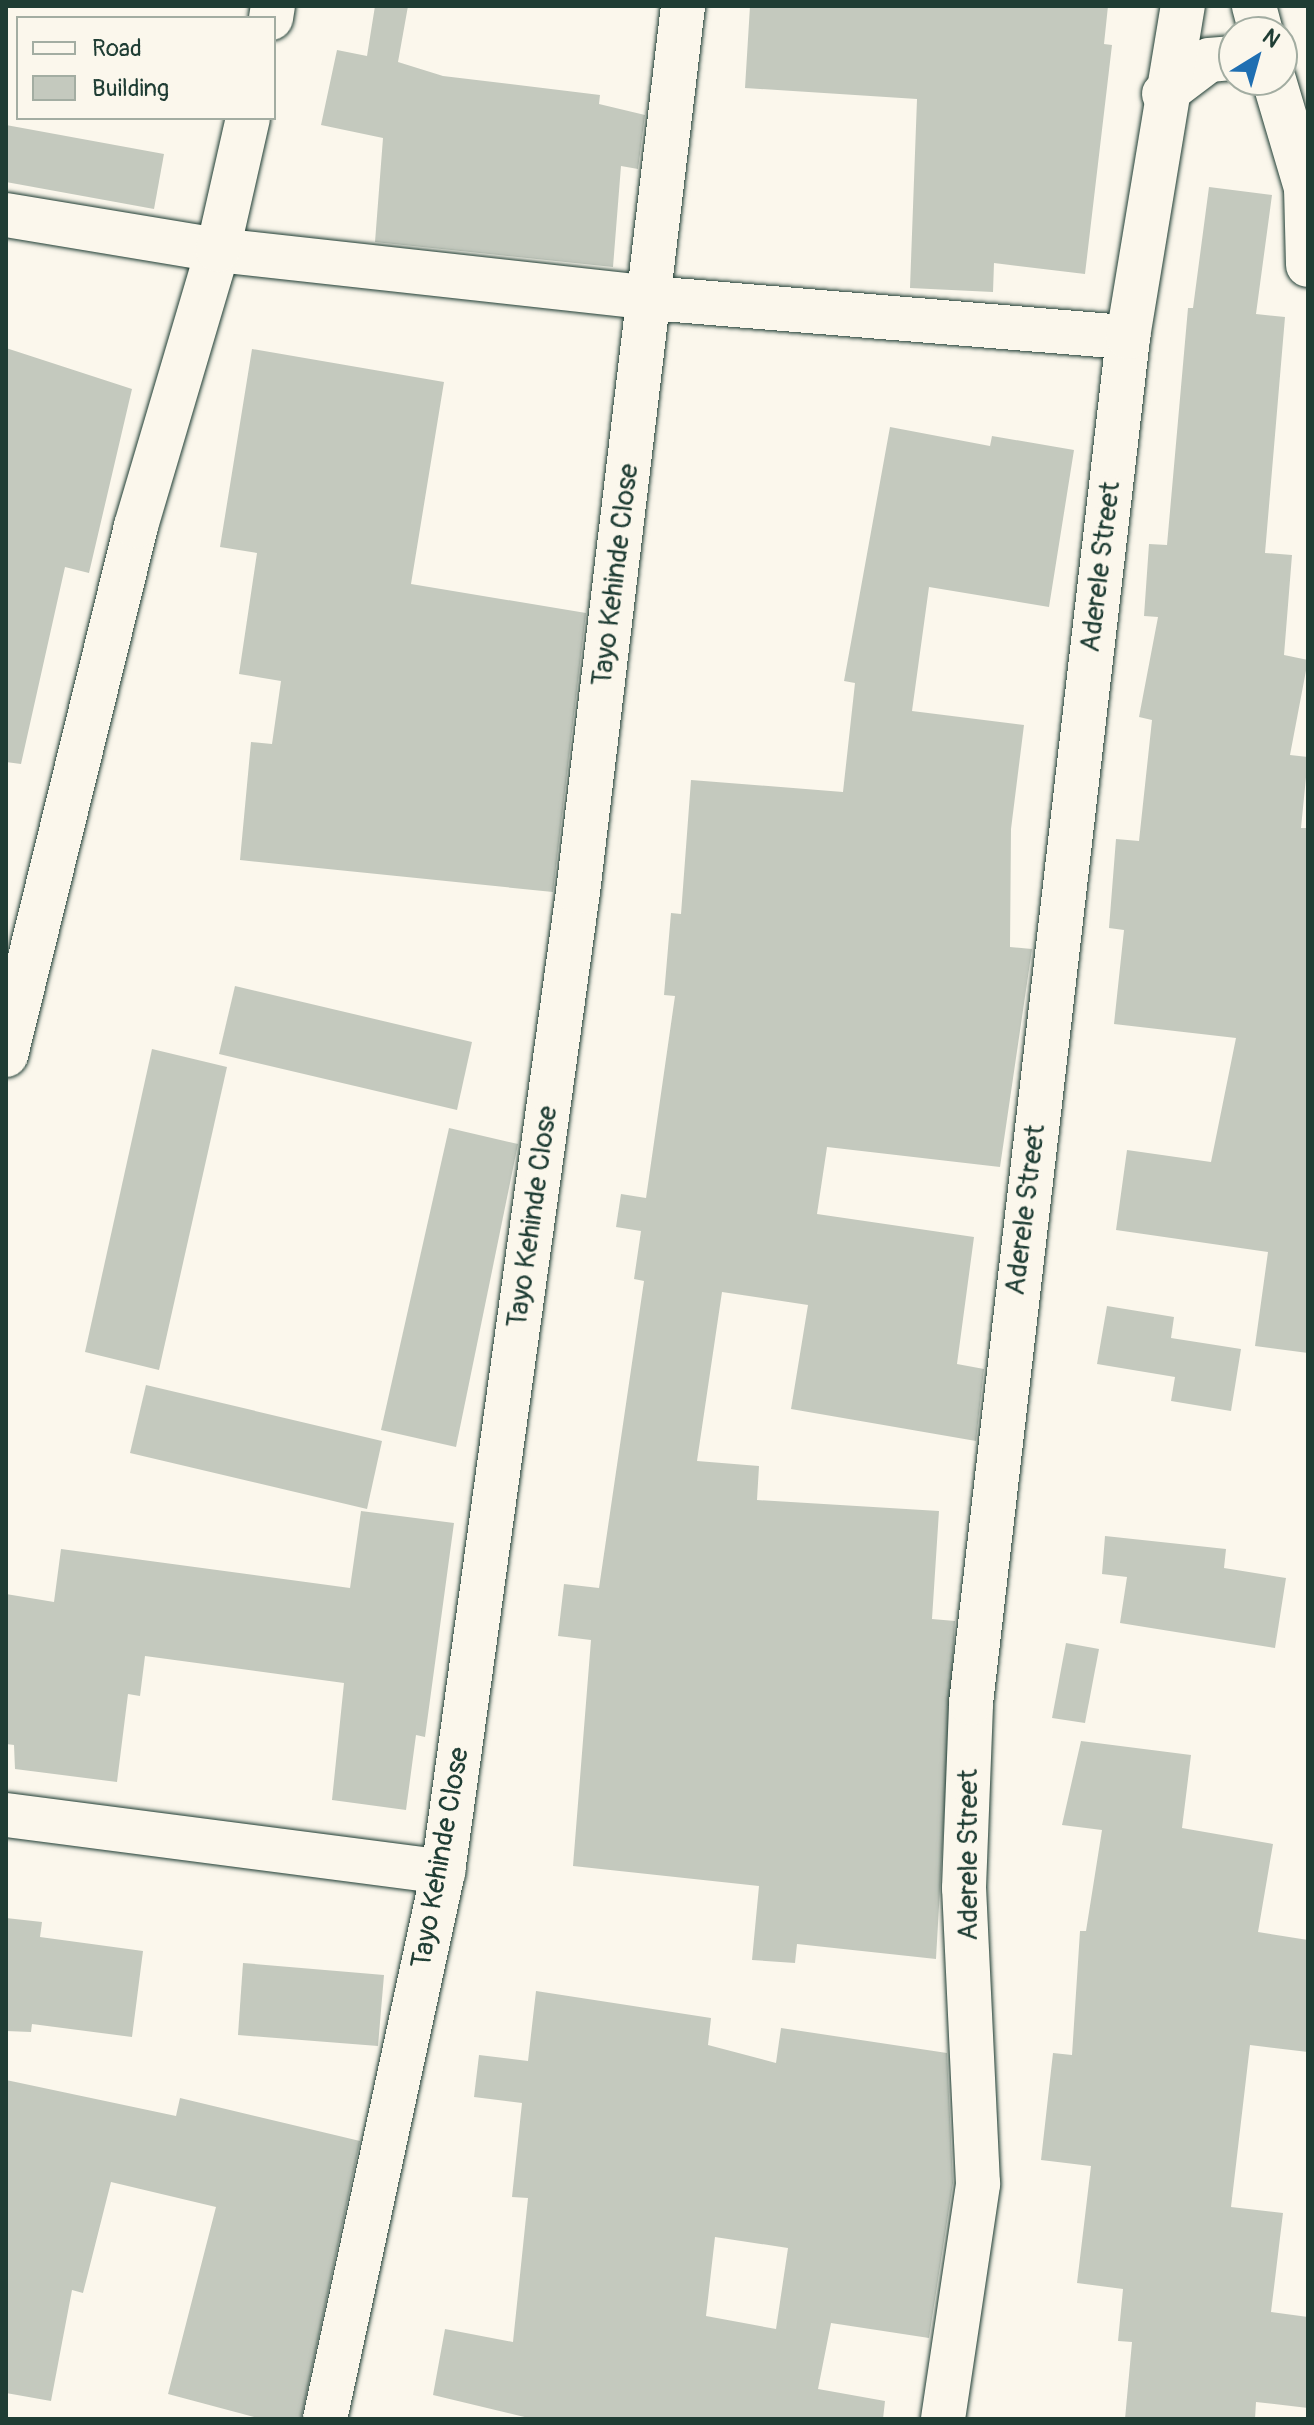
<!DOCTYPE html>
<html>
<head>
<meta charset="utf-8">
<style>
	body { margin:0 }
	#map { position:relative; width:1314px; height:2425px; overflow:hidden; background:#fbf7ec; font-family:Pangolin,sans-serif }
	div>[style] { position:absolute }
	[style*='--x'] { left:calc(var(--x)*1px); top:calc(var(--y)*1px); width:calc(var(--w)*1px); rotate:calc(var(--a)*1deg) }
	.building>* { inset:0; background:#c4c9be }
	.roads { filter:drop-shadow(0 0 2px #1f3d34) drop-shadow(0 0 2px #1f3d34) }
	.street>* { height:44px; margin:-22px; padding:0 22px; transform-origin:22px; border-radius:22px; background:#fbf7ec }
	span { translate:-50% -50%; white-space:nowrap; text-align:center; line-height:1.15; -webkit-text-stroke:7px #fbf7ec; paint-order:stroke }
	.street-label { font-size:28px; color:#1f3d34 }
	.frame { position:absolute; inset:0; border:8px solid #1f3d34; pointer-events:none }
	.legend { position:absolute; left:16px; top:16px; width:260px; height:104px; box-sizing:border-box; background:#fbf7ec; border:2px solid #a3ada2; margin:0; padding:10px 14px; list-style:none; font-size:24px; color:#1f3d34 }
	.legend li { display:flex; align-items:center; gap:16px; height:40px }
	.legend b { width:40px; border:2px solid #a3ada2 }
	.north { position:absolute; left:1218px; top:16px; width:80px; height:80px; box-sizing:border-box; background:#fbf7ec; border:2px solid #a3ada2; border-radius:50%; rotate:37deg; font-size:22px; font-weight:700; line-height:32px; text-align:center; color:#1f3d34 }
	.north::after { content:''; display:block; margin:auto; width:28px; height:36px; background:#1f6fb2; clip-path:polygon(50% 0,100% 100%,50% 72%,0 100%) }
</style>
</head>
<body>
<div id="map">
	<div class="building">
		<div style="clip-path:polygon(375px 6px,408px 6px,398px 62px,443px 76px,600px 95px,599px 104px,645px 115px,638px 169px,621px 166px,613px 267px,375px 242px,383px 138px,321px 125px,337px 50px,367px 56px)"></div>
		<div style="clip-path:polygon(750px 6px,1108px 6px,1104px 44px,1112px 45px,1085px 274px,994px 263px,993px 292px,910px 288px,917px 99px,745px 88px)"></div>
		<div style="clip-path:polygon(6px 125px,164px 154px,154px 209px,6px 182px)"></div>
		<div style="clip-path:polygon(1209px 187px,1272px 195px,1256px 314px,1285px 317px,1265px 553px,1292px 555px,1284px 655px,1308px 660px,1290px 755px,1308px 757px,1301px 828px,1308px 828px,1308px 1353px,1255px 1346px,1268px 1252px,1116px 1230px,1127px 1150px,1211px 1162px,1236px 1038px,1114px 1024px,1124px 930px,1109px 928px,1116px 839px,1139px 841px,1152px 720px,1139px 717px,1158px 617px,1144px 616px,1149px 544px,1167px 545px,1188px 308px,1193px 308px)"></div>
		<div style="clip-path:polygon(6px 348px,132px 389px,89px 573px,65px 567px,21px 764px,6px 762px)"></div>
		<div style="clip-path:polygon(252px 349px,444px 382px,411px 584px,586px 613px,553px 892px,240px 860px,251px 742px,272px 744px,281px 681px,239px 674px,257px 553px,220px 547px)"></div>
		<div style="clip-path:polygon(890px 427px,990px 446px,992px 436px,1074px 450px,1049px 607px,929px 587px,912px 711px,1024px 725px,1011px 829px,1010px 947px,1032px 949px,1000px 1167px,827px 1147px,817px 1214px,974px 1237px,957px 1364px,984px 1369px,976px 1441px,791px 1409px,808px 1305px,722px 1292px,697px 1461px,759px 1466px,757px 1500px,939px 1511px,932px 1619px,955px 1621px,936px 1959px,797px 1944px,795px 1963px,752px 1960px,759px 1886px,573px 1866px,591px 1640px,558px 1636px,564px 1584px,599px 1588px,644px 1281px,634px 1279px,641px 1231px,616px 1227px,621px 1194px,646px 1198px,675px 996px,664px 995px,671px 913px,681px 914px,691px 780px,843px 792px,855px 683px,844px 681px)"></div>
		<div style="clip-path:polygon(235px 986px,472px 1042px,457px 1110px,219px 1054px)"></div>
		<div style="clip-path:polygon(152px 1049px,227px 1067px,159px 1370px,85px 1352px)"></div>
		<div style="clip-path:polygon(449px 1128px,518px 1144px,456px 1447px,381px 1430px)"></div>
		<div style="clip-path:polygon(1107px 1306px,1174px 1317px,1171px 1338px,1241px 1349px,1231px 1411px,1171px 1401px,1175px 1377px,1097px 1364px)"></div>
		<div style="clip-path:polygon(146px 1385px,382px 1441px,367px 1509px,130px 1453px)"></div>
		<div style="clip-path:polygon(361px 1511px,454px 1523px,425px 1737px,416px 1735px,406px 1810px,332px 1800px,344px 1683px,145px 1656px,140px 1696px,128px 1694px,117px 1782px,15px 1769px,14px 1745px,6px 1744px,6px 1594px,54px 1602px,61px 1549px,350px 1588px)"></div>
		<div style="clip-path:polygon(1105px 1536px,1226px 1549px,1224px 1568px,1286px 1578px,1275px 1648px,1120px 1623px,1127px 1577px,1102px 1574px)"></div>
		<div style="clip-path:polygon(1066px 1643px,1099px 1649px,1085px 1723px,1052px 1718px)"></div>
		<div style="clip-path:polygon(1081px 1741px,1191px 1755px,1182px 1828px,1273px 1844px,1258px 1932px,1308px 1940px,1308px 2052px,1250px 2045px,1231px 2207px,1283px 2213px,1271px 2312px,1308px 2317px,1308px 2408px,1256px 2402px,1255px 2419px,1125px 2419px,1132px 2342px,1118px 2341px,1123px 2289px,1077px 2283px,1091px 2166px,1041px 2160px,1053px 2053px,1072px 2055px,1080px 1931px,1086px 1931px,1102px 1830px,1062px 1825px)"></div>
		<div style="clip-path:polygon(6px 1918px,42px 1922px,40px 1937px,143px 1951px,132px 2037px,32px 2024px,31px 2032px,6px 2031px)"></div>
		<div style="clip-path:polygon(243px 1963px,384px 1975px,378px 2046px,238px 2035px)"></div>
		<div style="clip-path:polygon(evenodd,536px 1991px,711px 2018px,708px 2045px,776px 2063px,781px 2028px,947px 2053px,953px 2183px,929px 2338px,831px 2323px,818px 2389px,885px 2401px,883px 2419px,533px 2419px,433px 2395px,445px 2329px,513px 2342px,528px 2198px,512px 2197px,522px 2103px,474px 2097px,479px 2055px,528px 2061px,536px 1991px,715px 2237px,788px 2248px,776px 2329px,706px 2316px,715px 2237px)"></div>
		<div style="clip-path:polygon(6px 2080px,176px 2116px,180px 2098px,360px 2141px,301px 2419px,262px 2419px,168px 2394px,216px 2207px,111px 2182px,83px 2293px,72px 2290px,51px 2401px,6px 2393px)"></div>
	</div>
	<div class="roads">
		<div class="street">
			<div style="--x:1254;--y:6;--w:27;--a:75"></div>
			<div style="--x:271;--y:18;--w:12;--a:-81"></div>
			<div style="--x:1274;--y:80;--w:113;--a:73.5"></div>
			<div style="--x:1306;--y:188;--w:77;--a:88.5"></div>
			<div style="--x:1164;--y:94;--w:56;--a:-37.1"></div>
			<div style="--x:1209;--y:60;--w:25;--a:-5"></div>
			<div style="--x:6;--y:215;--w:215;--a:9.4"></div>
			<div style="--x:218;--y:250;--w:435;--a:6.3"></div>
			<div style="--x:650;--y:298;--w:480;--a:4.7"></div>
			<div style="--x:6;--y:1055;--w:545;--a:-76.19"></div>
			<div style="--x:136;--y:526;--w:288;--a:-73.5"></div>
			<div style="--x:218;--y:250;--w:135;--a:-77.2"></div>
			<div style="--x:6;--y:1815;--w:441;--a:7.4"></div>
			<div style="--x:325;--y:2419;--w:560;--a:-77.83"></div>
			<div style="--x:443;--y:1872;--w:989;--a:-82.16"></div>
			<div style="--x:578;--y:892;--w:892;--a:-83.24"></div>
			<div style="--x:943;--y:2419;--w:238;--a:-81.5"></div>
			<div style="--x:978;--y:2184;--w:296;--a:-92.7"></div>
			<div style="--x:964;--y:1888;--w:185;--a:-87.8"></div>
			<div style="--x:971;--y:1703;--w:1375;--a:-83.44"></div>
			<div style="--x:1128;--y:337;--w:336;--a:-80.6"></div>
		</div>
	</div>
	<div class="street-label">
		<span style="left:1101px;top:567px;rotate:-83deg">Aderele Street</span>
		<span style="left:616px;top:575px;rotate:-83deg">Tayo Kehinde Close</span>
		<span style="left:1026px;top:1210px;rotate:-83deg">Aderele Street</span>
		<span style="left:533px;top:1217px;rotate:-82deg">Tayo Kehinde Close</span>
		<span style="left:969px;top:1855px;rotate:-90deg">Aderele Street</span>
		<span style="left:441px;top:1858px;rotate:-80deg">Tayo Kehinde Close</span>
	</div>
	<div class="frame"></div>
	<ul class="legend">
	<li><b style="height:10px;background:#fbf7ec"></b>Road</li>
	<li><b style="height:22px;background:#c4c9be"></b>Building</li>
	</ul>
	<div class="north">N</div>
</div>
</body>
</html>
